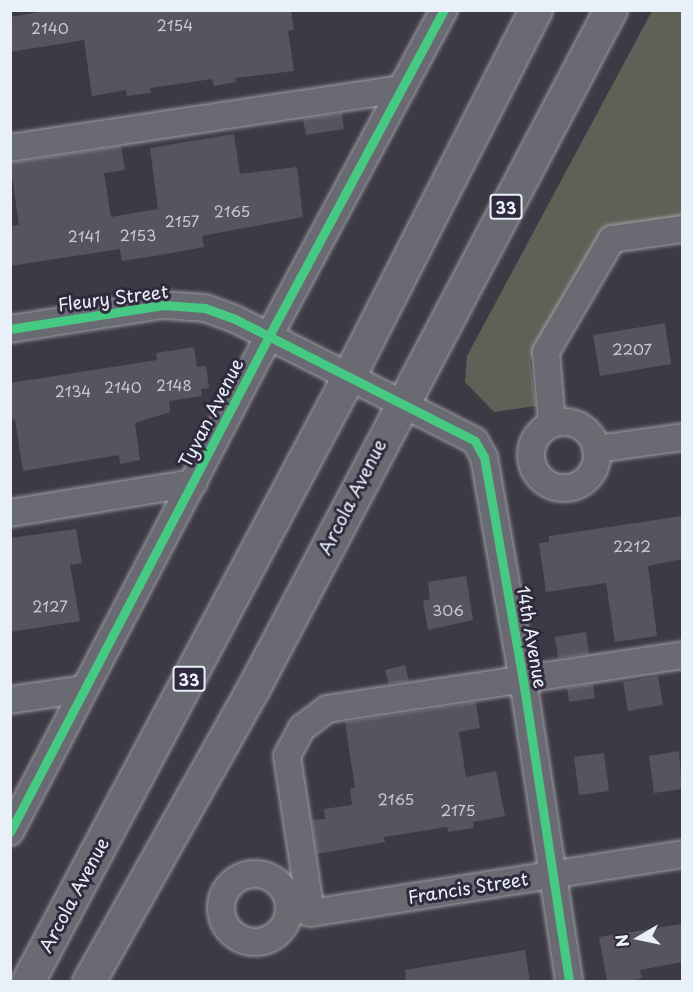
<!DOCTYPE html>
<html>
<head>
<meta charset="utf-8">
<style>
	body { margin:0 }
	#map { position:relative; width:693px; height:992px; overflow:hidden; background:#3d3a45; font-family:"Playpen Sans",sans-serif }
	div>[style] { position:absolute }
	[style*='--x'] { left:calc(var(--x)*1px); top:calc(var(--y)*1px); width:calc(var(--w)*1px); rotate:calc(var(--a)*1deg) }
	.green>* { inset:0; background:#5d6156 }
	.building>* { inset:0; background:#58545f }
	.roads { filter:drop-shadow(0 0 2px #9e9ea5) drop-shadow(0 0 2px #9e9ea5) }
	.minor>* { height:26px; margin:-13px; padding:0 13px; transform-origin:13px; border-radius:13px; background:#6a6b72 }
	.minor>.ring { margin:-13px; padding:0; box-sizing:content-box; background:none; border:26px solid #6a6b72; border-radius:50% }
	.major>* { height:32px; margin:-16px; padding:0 16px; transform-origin:16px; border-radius:16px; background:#6a6b72 }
	.cycleway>* { height:9px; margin:-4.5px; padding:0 4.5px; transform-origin:4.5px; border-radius:4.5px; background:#46c982 }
	span { translate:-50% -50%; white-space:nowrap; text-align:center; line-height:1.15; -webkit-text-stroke:6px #2f2a3d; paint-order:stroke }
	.number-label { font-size:15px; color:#c4cad2 }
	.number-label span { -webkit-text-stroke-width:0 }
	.shield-label span { padding:2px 4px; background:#2f2a3d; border:2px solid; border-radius:4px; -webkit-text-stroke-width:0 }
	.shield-label { font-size:16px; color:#e8f1f8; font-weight:700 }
	.street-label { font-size:18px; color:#e8f1f8 }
	.frame { position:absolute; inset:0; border:12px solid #e8f1f8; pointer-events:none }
	.north { position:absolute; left:609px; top:908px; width:60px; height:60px; -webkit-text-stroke:4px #2f2a3d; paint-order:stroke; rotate:261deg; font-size:16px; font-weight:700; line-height:24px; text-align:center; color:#e8f1f8 }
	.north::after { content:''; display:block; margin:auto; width:21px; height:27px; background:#e8f1f8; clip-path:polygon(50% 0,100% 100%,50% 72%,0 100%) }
</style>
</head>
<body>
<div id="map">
	<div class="green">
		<div style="clip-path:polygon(652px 11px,682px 11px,682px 217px,602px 230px,530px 360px,536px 406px,494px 412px,465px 382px,467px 356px)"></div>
	</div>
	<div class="building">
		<div style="clip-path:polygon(52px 10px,291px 10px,294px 30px,288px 31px,294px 71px,235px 78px,236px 82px,214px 86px,212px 79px,150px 88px,151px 93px,127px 96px,126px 90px,92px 96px,84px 40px,10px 52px,10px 17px)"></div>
		<div style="clip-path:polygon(342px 113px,344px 129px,306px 135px,303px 119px)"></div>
		<div style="clip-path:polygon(234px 134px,240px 174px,297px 167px,303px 217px,202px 236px,204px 247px,161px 255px,122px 261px,120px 249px,10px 266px,10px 226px,19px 225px,10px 163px,121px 146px,125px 170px,104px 173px,111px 217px,158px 209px,150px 148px)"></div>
		<div style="clip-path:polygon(665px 323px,671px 364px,600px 376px,593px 335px)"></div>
		<div style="clip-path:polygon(194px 347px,197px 367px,206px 366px,209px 388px,201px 389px,202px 396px,169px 401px,170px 412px,135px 423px,140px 460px,120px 464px,119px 455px,23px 471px,15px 419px,10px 420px,10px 383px,157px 360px,156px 353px)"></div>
		<div style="clip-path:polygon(682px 516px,682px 559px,648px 566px,657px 636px,615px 642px,606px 583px,546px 592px,539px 543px,549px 542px,549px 536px)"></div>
		<div style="clip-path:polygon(76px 529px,82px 563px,70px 565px,80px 621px,10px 632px,10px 538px)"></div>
		<div style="clip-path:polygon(466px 576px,473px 620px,428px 630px,423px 601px,430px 599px,428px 582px)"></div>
		<div style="clip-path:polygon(586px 632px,589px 654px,558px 658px,555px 637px)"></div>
		<div style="clip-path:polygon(405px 665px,409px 681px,389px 684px,385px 670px)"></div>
		<div style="clip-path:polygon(658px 676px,663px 705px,628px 711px,623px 682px)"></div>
		<div style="clip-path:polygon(593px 684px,595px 698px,569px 702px,567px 688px)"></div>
		<div style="clip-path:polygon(476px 702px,480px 728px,459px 732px,466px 777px,496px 771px,505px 816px,473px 822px,474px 828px,448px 832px,447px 827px,384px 837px,385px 842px,317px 854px,312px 820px,325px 819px,324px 809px,352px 805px,350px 789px,355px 788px,345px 722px)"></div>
		<div style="clip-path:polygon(679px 751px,682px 789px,654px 793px,649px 756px)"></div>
		<div style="clip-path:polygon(604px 753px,609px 791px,579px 795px,574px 757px)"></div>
		<div style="clip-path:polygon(682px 924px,682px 962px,640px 970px,642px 978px,632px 981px,607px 981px,599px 937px)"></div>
		<div style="clip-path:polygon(525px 950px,530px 981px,406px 981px,405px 970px)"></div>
	</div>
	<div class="roads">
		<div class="minor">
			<div style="--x:10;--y:148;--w:396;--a:-8.6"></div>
			<div style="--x:10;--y:329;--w:155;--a:-8.9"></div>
			<div style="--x:163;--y:305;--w:42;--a:4.1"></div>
			<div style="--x:205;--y:308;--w:32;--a:20"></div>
			<div style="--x:235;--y:319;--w:269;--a:26.9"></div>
			<div style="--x:475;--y:441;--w:18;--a:61"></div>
			<div style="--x:484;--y:457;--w:226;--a:80.1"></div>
			<div style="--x:523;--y:680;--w:305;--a:81.3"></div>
			<div class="ring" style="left:531px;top:422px;width:40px;height:40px"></div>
			<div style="--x:552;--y:424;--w:72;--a:-94.8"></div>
			<div style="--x:546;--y:352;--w:131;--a:-59.7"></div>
			<div style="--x:612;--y:239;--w:71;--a:-8.1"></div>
			<div style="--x:596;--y:449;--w:87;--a:-7.9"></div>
			<div style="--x:10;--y:513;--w:186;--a:-9.3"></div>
			<div style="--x:10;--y:700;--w:75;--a:-8.5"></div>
			<div style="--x:10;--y:832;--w:560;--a:-62.43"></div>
			<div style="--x:269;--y:336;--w:370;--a:-61.8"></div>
			<div class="ring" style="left:221px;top:874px;width:42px;height:42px"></div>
			<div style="--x:289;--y:907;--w:23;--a:15"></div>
			<div style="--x:311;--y:913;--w:376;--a:-9"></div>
			<div style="--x:311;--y:913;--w:159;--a:-98.7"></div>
			<div style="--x:287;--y:756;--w:32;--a:-62"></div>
			<div style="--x:302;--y:728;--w:31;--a:-37"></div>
			<div style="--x:327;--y:709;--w:359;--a:-8.6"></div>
		</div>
		<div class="major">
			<div style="--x:28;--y:982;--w:685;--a:-62.05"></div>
			<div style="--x:349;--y:377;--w:412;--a:-63"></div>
			<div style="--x:89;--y:982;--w:333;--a:-60.7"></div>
			<div style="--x:252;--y:692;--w:771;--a:-62.24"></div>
		</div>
	</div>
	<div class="cycleway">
		<div style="--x:10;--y:329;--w:155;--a:-8.9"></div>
		<div style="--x:163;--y:305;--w:42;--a:4.1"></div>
		<div style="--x:205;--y:308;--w:32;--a:20"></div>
		<div style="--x:235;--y:319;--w:269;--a:26.9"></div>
		<div style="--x:475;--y:441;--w:18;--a:61"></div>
		<div style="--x:484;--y:457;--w:226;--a:80.1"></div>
		<div style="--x:523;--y:680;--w:305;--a:81.3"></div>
		<div style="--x:10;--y:832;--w:560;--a:-62.43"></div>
		<div style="--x:269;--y:336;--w:370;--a:-61.8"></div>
	</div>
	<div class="number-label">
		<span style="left:175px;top:25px">2154</span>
		<span style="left:50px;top:28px">2140</span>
		<span style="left:232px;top:211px">2165</span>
		<span style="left:182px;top:221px">2157</span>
		<span style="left:138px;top:235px">2153</span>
		<span style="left:84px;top:236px">2141</span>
		<span style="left:632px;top:349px">2207</span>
		<span style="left:174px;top:385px">2148</span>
		<span style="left:123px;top:387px">2140</span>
		<span style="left:73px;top:391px">2134</span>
		<span style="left:632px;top:546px">2212</span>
		<span style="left:50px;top:606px">2127</span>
		<span style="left:448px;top:610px">306</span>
		<span style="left:396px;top:799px">2165</span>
		<span style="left:458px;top:810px">2175</span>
	</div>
	<div class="shield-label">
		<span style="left:506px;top:207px">33</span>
		<span style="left:189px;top:679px">33</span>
	</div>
	<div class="street-label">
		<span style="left:113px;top:298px;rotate:-7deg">Fleury Street</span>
		<span style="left:211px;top:413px;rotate:-63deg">Tyvan Avenue</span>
		<span style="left:352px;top:497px;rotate:-63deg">Arcola Avenue</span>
		<span style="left:532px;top:637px;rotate:80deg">14th Avenue</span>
		<span style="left:468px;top:888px;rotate:-9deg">Francis Street</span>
		<span style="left:74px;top:895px;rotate:-62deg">Arcola Avenue</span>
	</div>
	<div class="frame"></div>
	<div class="north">N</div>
</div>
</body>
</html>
